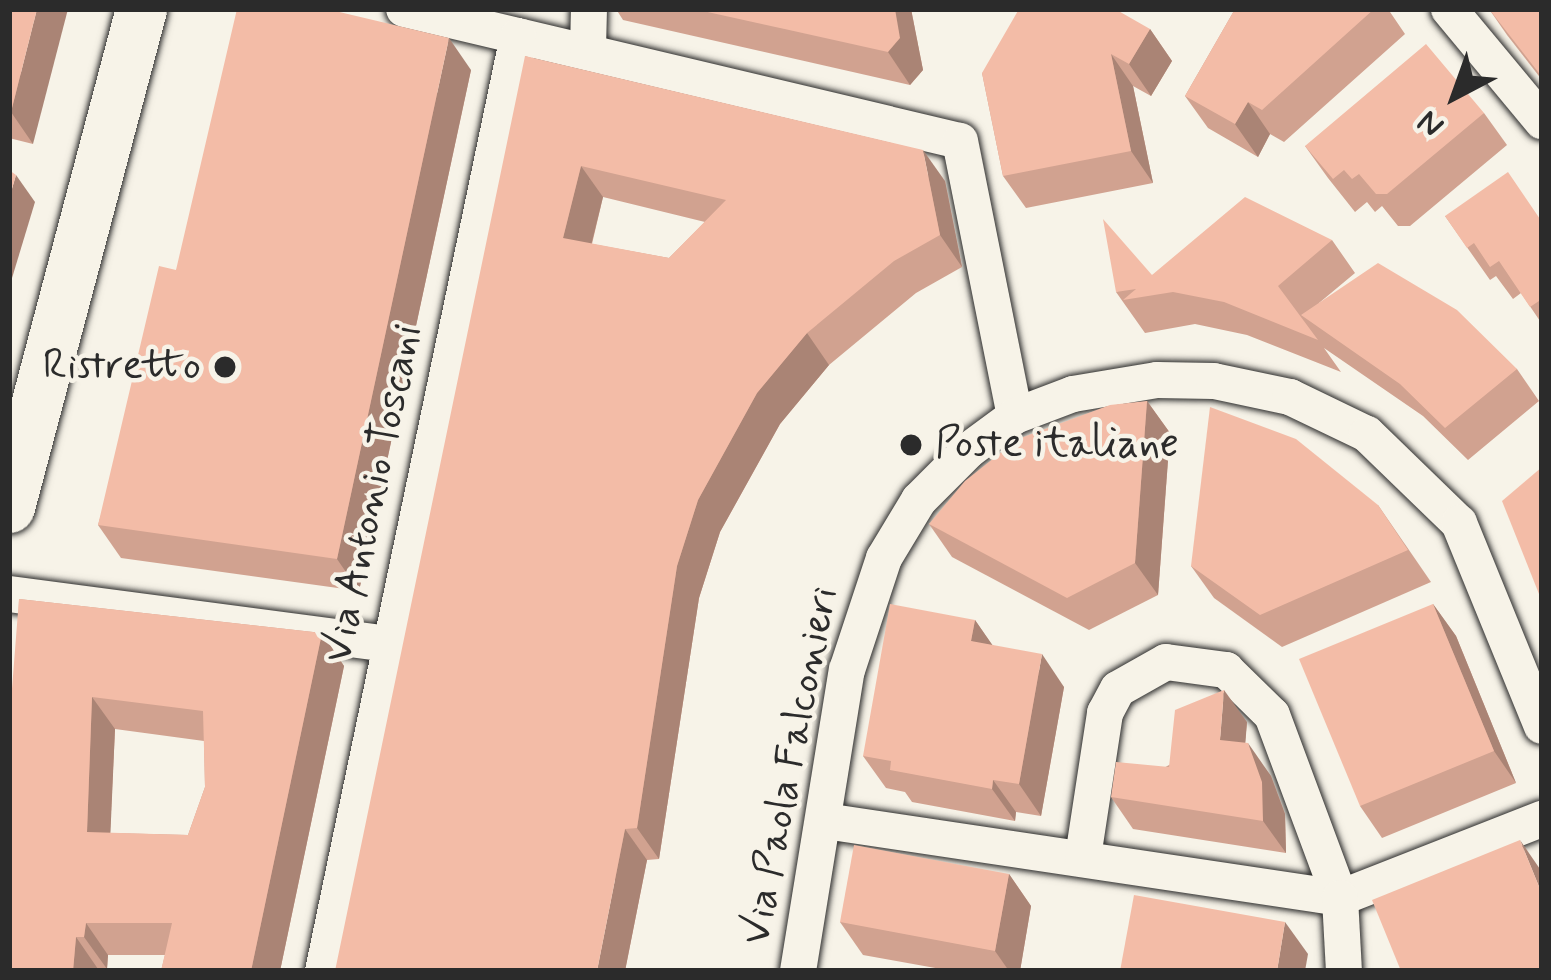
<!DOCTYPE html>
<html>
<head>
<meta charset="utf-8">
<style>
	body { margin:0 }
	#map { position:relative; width:1551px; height:980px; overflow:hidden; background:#f7f3e8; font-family:Mynerve,sans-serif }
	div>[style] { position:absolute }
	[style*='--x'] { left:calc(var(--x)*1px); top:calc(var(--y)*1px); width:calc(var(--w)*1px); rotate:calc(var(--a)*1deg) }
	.roads { filter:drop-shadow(0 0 3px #2b2b2b) drop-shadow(0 0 3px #2b2b2b) }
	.street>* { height:36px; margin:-18px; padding:0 18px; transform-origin:18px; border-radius:18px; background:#f7f3e8 }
	.secondary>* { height:51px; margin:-25.5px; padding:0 25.5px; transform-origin:25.5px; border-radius:25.5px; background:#f7f3e8 }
	.wall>* { inset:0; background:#d1a290 }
	.shaded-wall>* { inset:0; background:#aa8475 }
	.building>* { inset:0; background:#f3bca7 }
	.dots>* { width:33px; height:33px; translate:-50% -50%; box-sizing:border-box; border:6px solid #f7f3e8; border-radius:50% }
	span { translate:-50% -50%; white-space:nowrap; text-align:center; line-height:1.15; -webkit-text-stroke:9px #f7f3e8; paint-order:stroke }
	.poi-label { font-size:42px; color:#2b2b2b }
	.right { translate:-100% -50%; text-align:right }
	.left { translate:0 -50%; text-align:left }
	.street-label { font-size:42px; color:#2b2b2b }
	.frame { position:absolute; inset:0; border:12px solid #2b2b2b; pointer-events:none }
	.north { position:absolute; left:1395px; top:36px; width:120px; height:120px; -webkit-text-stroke:9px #f7f3e8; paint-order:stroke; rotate:221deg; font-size:33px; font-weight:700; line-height:48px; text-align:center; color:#2b2b2b }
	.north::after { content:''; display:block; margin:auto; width:42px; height:54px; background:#2b2b2b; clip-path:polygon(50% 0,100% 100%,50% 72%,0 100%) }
</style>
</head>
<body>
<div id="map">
	<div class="roads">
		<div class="street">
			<div style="--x:404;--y:9;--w:571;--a:13.36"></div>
			<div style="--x:960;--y:141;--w:280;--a:78.7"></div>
			<div style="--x:1449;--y:9;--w:146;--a:50.3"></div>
			<div style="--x:588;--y:49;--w:40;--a:-88.6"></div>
			<div style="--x:9;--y:594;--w:381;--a:7.5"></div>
			<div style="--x:825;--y:821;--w:521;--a:8.5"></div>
			<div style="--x:1340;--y:898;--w:217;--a:-21.4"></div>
			<div style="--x:1083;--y:857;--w:146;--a:-81.3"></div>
			<div style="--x:1105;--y:713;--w:27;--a:-62"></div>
			<div style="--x:1118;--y:689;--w:55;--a:-29.4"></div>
			<div style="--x:1166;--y:662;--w:61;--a:7.6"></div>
			<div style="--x:1226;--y:670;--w:64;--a:44.4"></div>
			<div style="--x:1272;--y:715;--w:195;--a:69.6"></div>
			<div style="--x:1340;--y:898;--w:73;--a:86.9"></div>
			<div style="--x:323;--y:971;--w:955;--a:-78.22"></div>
			<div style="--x:798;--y:971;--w:305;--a:-80.8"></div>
			<div style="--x:847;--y:670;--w:118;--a:-71.7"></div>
			<div style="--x:884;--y:558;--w:68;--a:-58.9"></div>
			<div style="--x:919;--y:500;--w:71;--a:-45"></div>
			<div style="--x:969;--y:450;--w:57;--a:-36.5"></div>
			<div style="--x:1015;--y:416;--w:62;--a:-20.8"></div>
			<div style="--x:1073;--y:394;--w:85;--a:-9.5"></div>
			<div style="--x:1157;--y:380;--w:57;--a:1"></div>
			<div style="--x:1214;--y:381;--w:78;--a:11.9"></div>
			<div style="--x:1290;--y:397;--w:85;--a:25.7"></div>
			<div style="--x:1367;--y:434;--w:128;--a:44.1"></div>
			<div style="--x:1459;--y:523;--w:219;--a:67.8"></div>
		</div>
		<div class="secondary">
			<div style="--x:9;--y:507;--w:515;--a:-75.15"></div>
		</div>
	</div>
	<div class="wall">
		<div style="clip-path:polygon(9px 9px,33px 144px,9px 138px)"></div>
		<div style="clip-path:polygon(616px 9px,911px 9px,923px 70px,910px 85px,623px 20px)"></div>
		<div style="clip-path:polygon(1235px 9px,1388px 9px,1405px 34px,1284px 142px,1270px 134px,1258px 157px,1208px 128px,1185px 96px)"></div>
		<div style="clip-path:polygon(1489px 9px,1542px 9px,1542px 80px,1507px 35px)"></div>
		<div style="clip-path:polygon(1150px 29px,1172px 61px,1151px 96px,1133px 86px,1153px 183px,1026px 208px,1003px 176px,982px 73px)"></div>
		<div style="clip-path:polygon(evenodd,525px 56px,945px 181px,962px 267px,916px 293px,829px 365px,780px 424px,720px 532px,699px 598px,659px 859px,647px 860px,625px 971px,525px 56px,603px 197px,705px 222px,669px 258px,592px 244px,603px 197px)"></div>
		<div style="clip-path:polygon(471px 70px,359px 591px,121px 558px,98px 525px,176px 270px)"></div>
		<div style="clip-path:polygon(1484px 113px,1507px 145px,1410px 226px,1398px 226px,1382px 206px,1375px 212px,1367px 202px,1355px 212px,1328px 178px,1305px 146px)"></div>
		<div style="clip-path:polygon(1445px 216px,1542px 221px,1542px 324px,1521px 293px,1513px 299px,1496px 276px,1490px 280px)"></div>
		<div style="clip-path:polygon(1332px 240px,1355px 273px,1319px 303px,1517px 369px,1539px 401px,1468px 460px,1423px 416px,1324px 348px,1341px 372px,1247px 335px,1195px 324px,1145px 333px,1116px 292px,1152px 275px)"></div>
		<div style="clip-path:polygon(1147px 401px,1170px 433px,1158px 595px,1089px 630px,952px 557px,929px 524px)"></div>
		<div style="clip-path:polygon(1378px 505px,1431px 582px,1282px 647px,1214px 598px,1191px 566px)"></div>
		<div style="clip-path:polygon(evenodd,19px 599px,322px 633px,344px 666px,280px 971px,161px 971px,165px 955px,108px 955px,107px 969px,9px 971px,19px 599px,115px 729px,204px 741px,205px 787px,188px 835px,110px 833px,115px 729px)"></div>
		<div style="clip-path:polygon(1433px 604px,1456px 636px,1516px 783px,1382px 838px,1360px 806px)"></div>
		<div style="clip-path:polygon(975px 620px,992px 645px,1064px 687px,1041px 816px,1016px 812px,1015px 821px,912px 802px,905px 792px,886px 788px,863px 756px)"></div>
		<div style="clip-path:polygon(1247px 722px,1245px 743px,1271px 776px,1285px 814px,1286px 853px,1133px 829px,1111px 797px)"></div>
		<div style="clip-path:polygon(1009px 874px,1031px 906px,1020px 971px,952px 971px,863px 955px,840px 922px)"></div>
	</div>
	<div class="shaded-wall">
		<div style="clip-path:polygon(37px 9px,68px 9px,33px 144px,11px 112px)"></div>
		<div style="clip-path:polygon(895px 9px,911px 9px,923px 70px,910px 85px,888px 52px)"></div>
		<div style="clip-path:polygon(1150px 29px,1172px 61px,1151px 96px,1129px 64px)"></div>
		<div style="clip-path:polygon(449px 38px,471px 70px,359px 591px,337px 559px)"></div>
		<div style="clip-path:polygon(1111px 54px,1133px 86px,1153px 183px,1131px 151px)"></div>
		<div style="clip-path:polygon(1248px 102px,1270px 134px,1258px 157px,1235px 124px)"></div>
		<div style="clip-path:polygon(923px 150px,945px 181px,962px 267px,940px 235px)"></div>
		<div style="clip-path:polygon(581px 166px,603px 197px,585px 270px,563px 238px)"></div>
		<div style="clip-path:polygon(16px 175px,35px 202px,9px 288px,9px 199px)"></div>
		<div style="clip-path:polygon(807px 333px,829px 365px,780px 424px,720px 532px,699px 598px,659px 859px,637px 828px,677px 566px,698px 500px,757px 393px)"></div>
		<div style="clip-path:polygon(1147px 401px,1170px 433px,1158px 595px,1135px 563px)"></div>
		<div style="clip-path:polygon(1433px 604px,1456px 636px,1516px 783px,1494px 751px)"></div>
		<div style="clip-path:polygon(975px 620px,998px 653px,971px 641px)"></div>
		<div style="clip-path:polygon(322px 633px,344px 666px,280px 971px,251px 971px)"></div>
		<div style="clip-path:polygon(1042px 654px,1064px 687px,1041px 816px,1019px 784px)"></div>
		<div style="clip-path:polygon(1224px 690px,1247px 722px,1243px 772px,1220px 740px)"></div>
		<div style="clip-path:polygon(92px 697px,115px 729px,109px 865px,87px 832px)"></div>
		<div style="clip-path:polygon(1248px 743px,1271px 776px,1285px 814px,1286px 853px,1263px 821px)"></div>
		<div style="clip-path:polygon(993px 780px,1016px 812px,1015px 821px,992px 789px)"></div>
		<div style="clip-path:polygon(625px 829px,647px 860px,625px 971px,597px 971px)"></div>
		<div style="clip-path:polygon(1520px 840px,1542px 872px,1542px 894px)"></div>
		<div style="clip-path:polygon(1009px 874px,1031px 906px,1020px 971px,1009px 971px,995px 951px)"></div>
		<div style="clip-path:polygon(1285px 922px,1308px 954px,1305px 971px,1277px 971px)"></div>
		<div style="clip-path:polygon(86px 923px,108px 955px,107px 969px,84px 937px)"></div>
		<div style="clip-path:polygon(76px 937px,98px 969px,98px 971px,73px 971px)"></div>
	</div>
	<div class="building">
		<div style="clip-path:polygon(9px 9px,37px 9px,11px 112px,9px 111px)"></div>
		<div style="clip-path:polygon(237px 9px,327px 9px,449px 38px,337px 559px,98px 525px,159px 266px,176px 270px)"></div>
		<div style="clip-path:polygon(694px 9px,895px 9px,900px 38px,888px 52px)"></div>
		<div style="clip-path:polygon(1019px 9px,1115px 9px,1150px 29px,1129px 64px,1111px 54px,1131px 151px,1003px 176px,982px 73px)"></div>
		<div style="clip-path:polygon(1235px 9px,1374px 9px,1262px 110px,1248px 102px,1235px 124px,1185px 96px)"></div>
		<div style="clip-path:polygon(1489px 9px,1542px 9px,1542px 77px)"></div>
		<div style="clip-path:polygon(1426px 44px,1484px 113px,1387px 194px,1376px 194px,1359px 174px,1352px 179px,1344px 170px,1333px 179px,1305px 146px)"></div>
		<div style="clip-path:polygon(evenodd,525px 56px,923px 150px,940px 235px,894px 261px,807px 333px,757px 393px,698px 500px,677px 566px,637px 828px,625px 829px,597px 971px,335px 971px,525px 56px,581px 166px,726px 200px,669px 258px,563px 238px,581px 166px)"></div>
		<div style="clip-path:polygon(9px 170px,16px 175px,9px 199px)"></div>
		<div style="clip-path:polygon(1508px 172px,1542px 222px,1542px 299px,1530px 307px,1499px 261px,1490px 267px,1474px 243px,1467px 248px,1445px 216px)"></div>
		<div style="clip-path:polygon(1245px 197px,1332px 240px,1278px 286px,1318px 340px,1224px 302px,1173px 292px,1123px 300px,1136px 289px,1116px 292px,1103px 219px,1152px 275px)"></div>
		<div style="clip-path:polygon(1378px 263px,1457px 310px,1517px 369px,1445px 428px,1400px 384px,1301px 315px)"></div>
		<div style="clip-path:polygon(1147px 401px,1135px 563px,1067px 598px,929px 524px,965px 481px,1018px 439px,1110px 405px)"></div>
		<div style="clip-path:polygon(1210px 407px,1296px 439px,1378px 505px,1408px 550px,1260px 615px,1191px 566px)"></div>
		<div style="clip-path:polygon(1542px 467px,1542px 599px,1541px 599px,1502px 501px)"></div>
		<div style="clip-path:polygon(evenodd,19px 599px,322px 633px,251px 971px,161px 971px,172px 923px,86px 923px,84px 937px,76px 937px,73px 971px,9px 971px,9px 727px,19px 599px,92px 697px,203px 711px,205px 787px,188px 835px,87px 832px,92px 697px)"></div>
		<div style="clip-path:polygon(890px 604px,975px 620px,971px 641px,1042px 654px,1019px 784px,993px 780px,992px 789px,890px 770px,891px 761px,863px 756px)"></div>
		<div style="clip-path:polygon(1433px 604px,1494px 751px,1360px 806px,1299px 659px)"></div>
		<div style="clip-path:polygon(1224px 690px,1220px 740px,1248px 743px,1262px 782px,1263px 821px,1111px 797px,1116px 762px,1169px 767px,1175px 710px)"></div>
		<div style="clip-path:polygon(1520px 840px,1542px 894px,1542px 971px,1401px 971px,1372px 900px)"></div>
		<div style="clip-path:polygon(854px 845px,1009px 874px,995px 951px,840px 922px)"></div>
		<div style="clip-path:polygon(1134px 895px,1285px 922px,1277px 971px,1120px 971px)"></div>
	</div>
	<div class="dots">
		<div style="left:225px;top:367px;background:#2b2b2b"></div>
		<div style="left:911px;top:445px;background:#2b2b2b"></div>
	</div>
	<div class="poi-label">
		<span class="right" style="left:201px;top:367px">Ristretto</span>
		<span class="left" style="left:935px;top:445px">Poste italiane</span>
	</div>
	<div class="street-label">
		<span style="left:374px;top:494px;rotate:-78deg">Via Antonio Toscani</span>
		<span style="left:791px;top:766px;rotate:-79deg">Via Paola Falconieri</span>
	</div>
	<div class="frame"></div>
	<div class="north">N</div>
</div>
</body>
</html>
